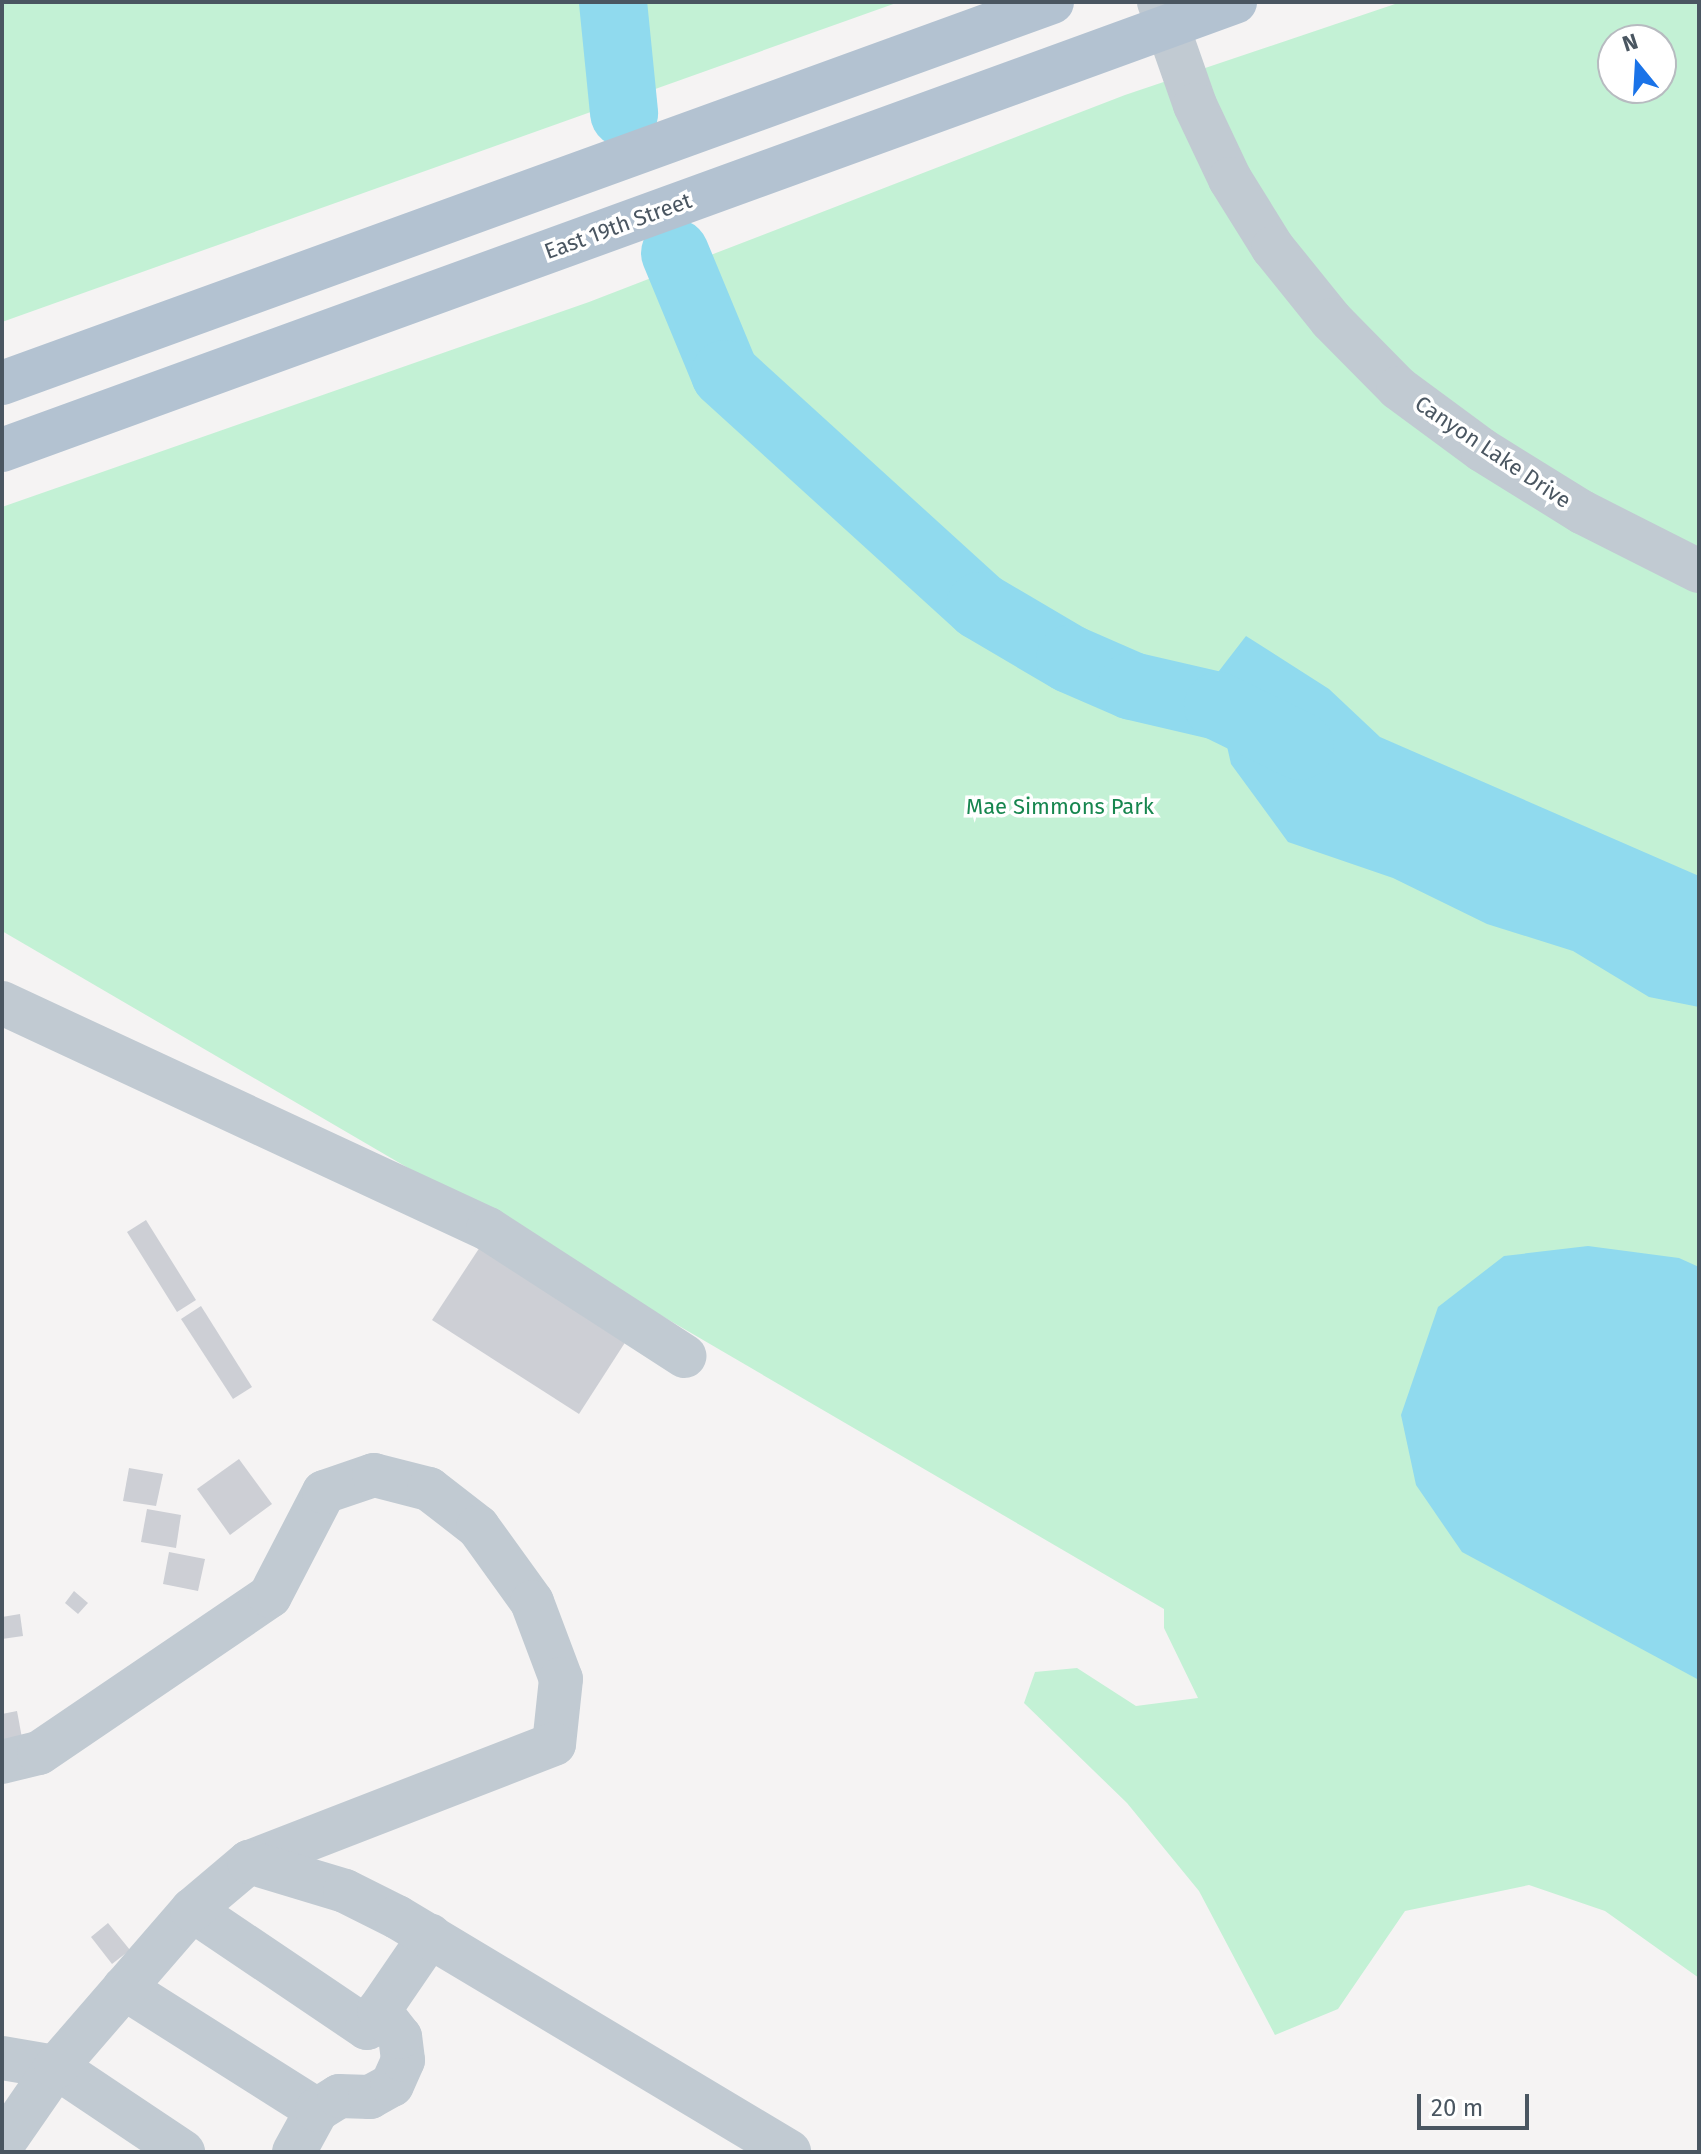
<!DOCTYPE html>
<html>
<head>
<meta charset="utf-8">
<style>
	body { margin:0 }
	#map { position:relative; width:1701px; height:2154px; overflow:hidden; background:#f5f3f3; font-family:"Fira Sans",sans-serif }
	div>[style] { position:absolute }
	[style*='--x'] { left:calc(var(--x)*1px); top:calc(var(--y)*1px); width:calc(var(--w)*1px); rotate:calc(var(--a)*1deg) }
	.green>* { inset:0; background:#c3f1d5 }
	.water>* { inset:0; background:#90daee }
	.river>* { height:68px; margin:-34px; padding:0 34px; transform-origin:34px; border-radius:34px; background:#90daee }
	.building>* { inset:0; background:#cdcfd5 }
	.minor>* { height:44px; margin:-22px; padding:0 22px; transform-origin:22px; border-radius:22px; background:#c1cad2 }
	.major>* { height:44px; margin:-22px; padding:0 22px; transform-origin:22px; border-radius:22px; background:#b3c2d1 }
	span { translate:-50% -50%; white-space:nowrap; text-align:center; line-height:1.15; -webkit-text-stroke:7px #fff; paint-order:stroke }
	.street-label { font-size:22px; color:#4a5661 }
	.park-label { font-size:22px; color:#17864f }
	.frame { position:absolute; inset:0; border:4px solid #4a5661; pointer-events:none }
	.north { position:absolute; left:1597px; top:24px; width:80px; height:80px; box-sizing:border-box; background:#fff; border:2px solid #b7bbc0; border-radius:50%; rotate:342deg; font-size:22px; font-weight:700; line-height:32px; text-align:center; color:#4a5661 }
	.north::after { content:''; display:block; margin:auto; width:28px; height:36px; background:#1a73e8; clip-path:polygon(50% 0,100% 100%,50% 72%,0 100%) }
	.scale { position:absolute; left:1417px; top:2094px; width:112px; height:36px; box-sizing:border-box; border:4px solid #4a5661; border-top:0; padding-left:10px; font-size:24px; line-height:28px; white-space:nowrap; color:#4a5661; -webkit-text-stroke:6px #fff; paint-order:stroke }
</style>
</head>
<body>
<div id="map">
	<div class="green">
		<div style="clip-path:polygon(2px 2px,899px 2px,2px 322px)"></div>
		<div style="clip-path:polygon(evenodd,1401px 2px,1699px 2px,1699px 1978px,1605px 1911px,1529px 1885px,1405px 1911px,1338px 2009px,1275px 2035px,1199px 1891px,1127px 1803px,1024px 1703px,1035px 1672px,1077px 1668px,1136px 1706px,1198px 1698px,1164px 1628px,1164px 1609px,2px 931px,2px 507px,589px 302px,1125px 95px,1401px 2px,1613px 40px,1661px 40px,1661px 88px,1613px 88px,1613px 40px)"></div>
	</div>
	<div class="water">
		<div style="clip-path:polygon(1246px 636px,1329px 689px,1380px 737px,1699px 876px,1699px 1007px,1649px 997px,1573px 951px,1487px 924px,1393px 878px,1288px 842px,1231px 764px,1212px 680px)"></div>
		<div style="clip-path:polygon(1588px 1246px,1679px 1258px,1699px 1267px,1699px 1680px,1462px 1552px,1416px 1485px,1401px 1415px,1438px 1307px,1504px 1256px)"></div>
	</div>
	<div class="river">
		<div style="--x:613;--y:2;--w:112;--a:84.3"></div>
		<div style="--x:675;--y:253;--w:131;--a:67.5"></div>
		<div style="--x:725;--y:374;--w:345;--a:42.3"></div>
		<div style="--x:980;--y:606;--w:104;--a:30.5"></div>
		<div style="--x:1070;--y:659;--w:68;--a:23.5"></div>
		<div style="--x:1132;--y:686;--w:88;--a:13.1"></div>
		<div style="--x:1218;--y:706;--w:91;--a:26"></div>
	</div>
	<div class="building">
		<div style="clip-path:polygon(146px 1220px,196px 1300px,177px 1312px,127px 1232px)"></div>
		<div style="clip-path:polygon(480px 1247px,626px 1341px,579px 1414px,432px 1320px)"></div>
		<div style="clip-path:polygon(201px 1306px,252px 1387px,233px 1399px,181px 1319px)"></div>
		<div style="clip-path:polygon(239px 1459px,272px 1504px,230px 1535px,197px 1489px)"></div>
		<div style="clip-path:polygon(129px 1468px,163px 1474px,156px 1506px,123px 1501px)"></div>
		<div style="clip-path:polygon(147px 1509px,181px 1515px,176px 1548px,141px 1542px)"></div>
		<div style="clip-path:polygon(169px 1552px,205px 1559px,198px 1591px,163px 1584px)"></div>
		<div style="clip-path:polygon(74px 1591px,88px 1603px,78px 1614px,65px 1603px)"></div>
		<div style="clip-path:polygon(20px 1614px,23px 1636px,2px 1639px,2px 1617px)"></div>
		<div style="clip-path:polygon(17px 1711px,22px 1738px,2px 1742px,2px 1714px)"></div>
		<div style="clip-path:polygon(108px 1923px,130px 1950px,112px 1964px,91px 1937px)"></div>
	</div>
	<div class="minor">
		<div style="--x:1159;--y:2;--w:109;--a:70.7"></div>
		<div style="--x:1195;--y:105;--w:82;--a:64.7"></div>
		<div style="--x:1230;--y:179;--w:81;--a:58.1"></div>
		<div style="--x:1273;--y:248;--w:92;--a:51.1"></div>
		<div style="--x:1331;--y:320;--w:95;--a:45.4"></div>
		<div style="--x:1398;--y:388;--w:104;--a:36.4"></div>
		<div style="--x:1482;--y:450;--w:118;--a:31.8"></div>
		<div style="--x:1582;--y:512;--w:131;--a:26.8"></div>
		<div style="--x:2;--y:1003;--w:536;--a:24.94"></div>
		<div style="--x:488;--y:1229;--w:234;--a:32.9"></div>
		<div style="--x:2;--y:1762;--w:38;--a:-14"></div>
		<div style="--x:39;--y:1753;--w:279;--a:-34.2"></div>
		<div style="--x:270;--y:1596;--w:117;--a:-62.6"></div>
		<div style="--x:324;--y:1492;--w:53;--a:-18.8"></div>
		<div style="--x:374;--y:1475;--w:57;--a:14.3"></div>
		<div style="--x:429;--y:1489;--w:62;--a:37.8"></div>
		<div style="--x:478;--y:1527;--w:92;--a:54.2"></div>
		<div style="--x:532;--y:1602;--w:82;--a:69.4"></div>
		<div style="--x:561;--y:1679;--w:65;--a:96.1"></div>
		<div style="--x:554;--y:1744;--w:327;--a:158.8"></div>
		<div style="--x:192;--y:1910;--w:211;--a:34"></div>
		<div style="--x:367;--y:2028;--w:112;--a:-55.6"></div>
		<div style="--x:124;--y:1988;--w:228;--a:32.3"></div>
		<div style="--x:317;--y:2110;--w:48;--a:118.7"></div>
		<div style="--x:2;--y:2058;--w:55;--a:9.5"></div>
		<div style="--x:56;--y:2067;--w:153;--a:33.8"></div>
		<div style="--x:317;--y:2110;--w:26;--a:-32"></div>
		<div style="--x:339;--y:2096;--w:31;--a:2"></div>
		<div style="--x:370;--y:2097;--w:25;--a:-29"></div>
		<div style="--x:392;--y:2085;--w:27;--a:-66"></div>
		<div style="--x:403;--y:2060;--w:23;--a:-97"></div>
		<div style="--x:400;--y:2037;--w:34;--a:-128"></div>
		<div style="--x:2;--y:2145;--w:95;--a:-55.3"></div>
		<div style="--x:56;--y:2067;--w:208;--a:-49.1"></div>
		<div style="--x:192;--y:1910;--w:75;--a:-40.1"></div>
		<div style="--x:249;--y:1862;--w:100;--a:16.8"></div>
		<div style="--x:345;--y:1891;--w:58;--a:26.6"></div>
		<div style="--x:397;--y:1917;--w:457;--a:30.9"></div>
	</div>
	<div class="major">
		<div style="--x:2;--y:383;--w:1117;--a:-19.94"></div>
		<div style="--x:2;--y:450;--w:1312;--a:-19.97"></div>
	</div>
	<div class="street-label">
		<span style="left:618px;top:226px;rotate:-20deg">East 19th Street</span>
		<span style="left:1493px;top:452px;rotate:34deg">Canyon Lake Drive</span>
	</div>
	<div class="park-label">
		<span style="left:1060px;top:807px">Mae Simmons Park</span>
	</div>
	<div class="frame"></div>
	<div class="north">N</div>
	<div class="scale">20 m</div>
</div>
</body>
</html>
